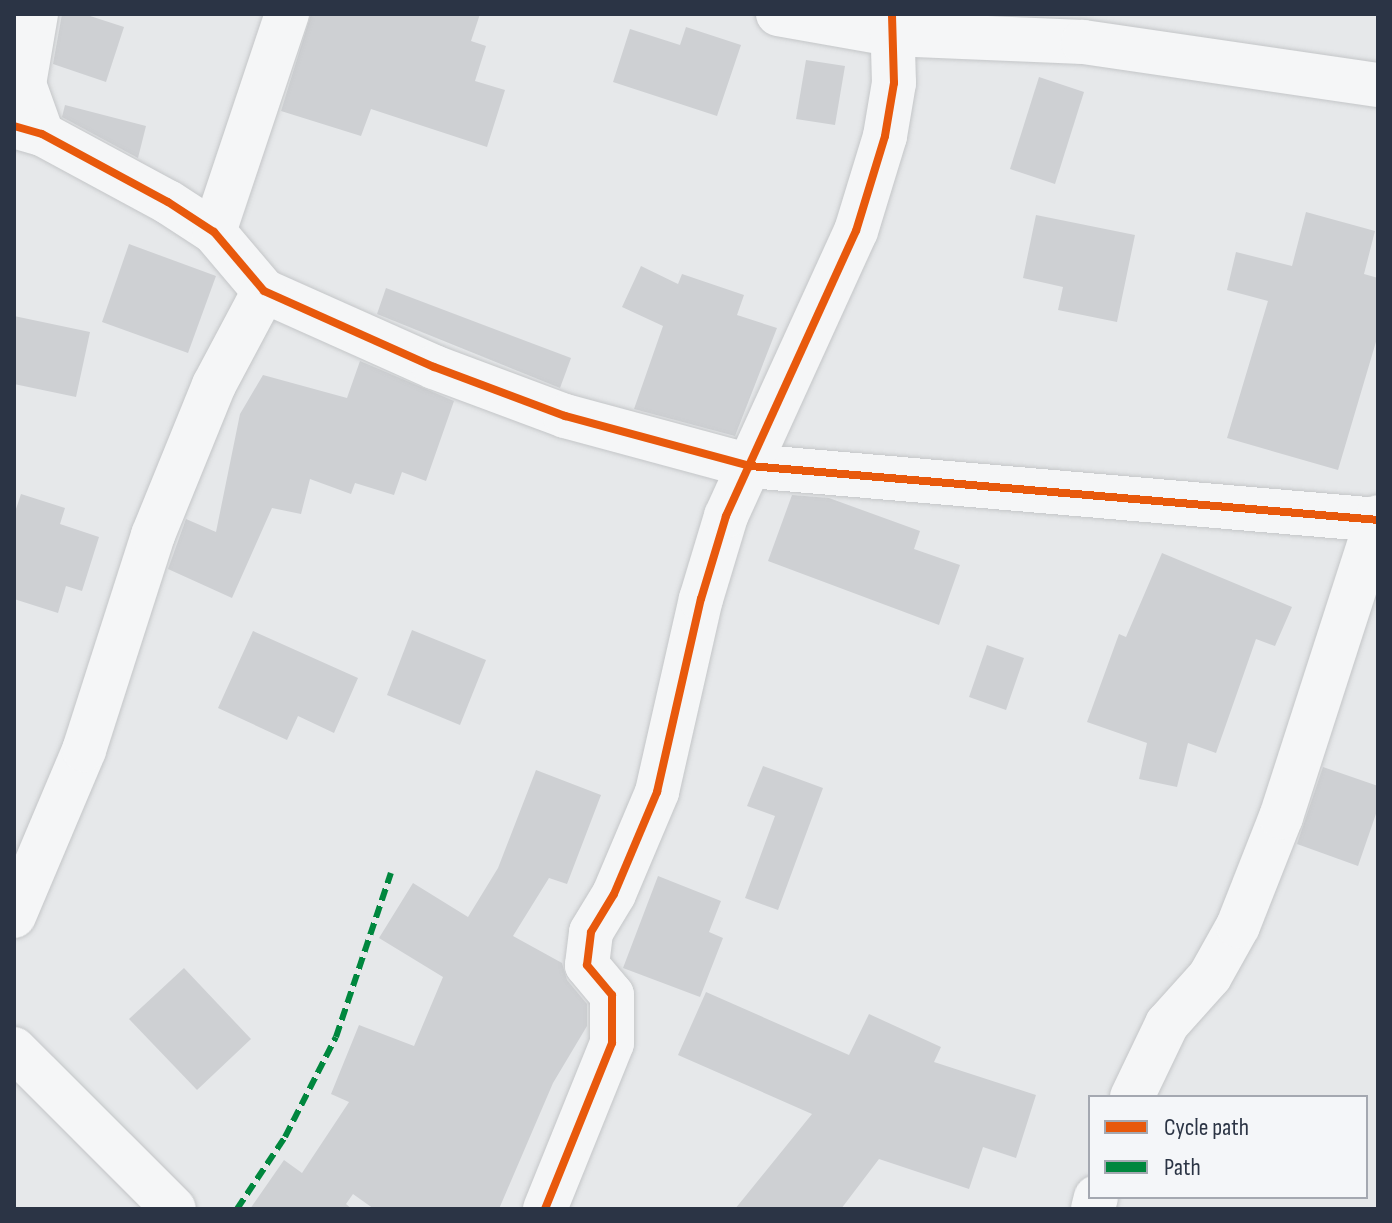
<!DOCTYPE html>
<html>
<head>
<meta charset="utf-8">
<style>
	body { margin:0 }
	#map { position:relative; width:1392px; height:1223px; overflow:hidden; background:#e6e8ea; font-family:"Sofia Sans Condensed",sans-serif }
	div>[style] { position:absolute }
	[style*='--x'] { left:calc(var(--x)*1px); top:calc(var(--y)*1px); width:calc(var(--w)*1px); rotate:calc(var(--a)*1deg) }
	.building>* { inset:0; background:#ced0d3 }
	.roads { filter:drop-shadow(0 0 2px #c4c6c8) drop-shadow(0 0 2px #c4c6c8) }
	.minor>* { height:44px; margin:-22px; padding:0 22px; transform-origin:22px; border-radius:22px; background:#f5f6f7 }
	.quiet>* { height:6px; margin-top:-3px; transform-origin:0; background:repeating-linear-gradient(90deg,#00873e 0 12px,transparent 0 18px) }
	.cycleway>* { height:8px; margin:-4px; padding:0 4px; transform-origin:4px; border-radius:4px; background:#e8590c }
	span { translate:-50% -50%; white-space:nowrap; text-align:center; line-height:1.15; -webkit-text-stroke:8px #f4f6f9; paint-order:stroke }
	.frame { position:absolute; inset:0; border:16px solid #2b3445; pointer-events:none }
	.legend { position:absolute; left:1088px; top:1095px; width:280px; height:104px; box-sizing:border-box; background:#f4f6f9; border:2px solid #a4a8b1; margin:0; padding:10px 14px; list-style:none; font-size:24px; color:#2b3445 }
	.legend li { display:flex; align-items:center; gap:16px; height:40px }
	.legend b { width:40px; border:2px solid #a4a8b1 }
</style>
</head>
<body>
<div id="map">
	<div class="building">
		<div style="clip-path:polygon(62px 14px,84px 14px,124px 27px,106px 82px,53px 64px)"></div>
		<div style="clip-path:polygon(311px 14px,480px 14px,471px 41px,486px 46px,475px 81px,505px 90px,487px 147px,371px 109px,361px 136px,281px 111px)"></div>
		<div style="clip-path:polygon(686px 27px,741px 45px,717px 116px,613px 82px,630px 29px,680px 45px)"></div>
		<div style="clip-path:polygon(806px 60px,845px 66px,835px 125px,796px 119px)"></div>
		<div style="clip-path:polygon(1039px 77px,1084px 92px,1055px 184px,1010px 169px)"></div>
		<div style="clip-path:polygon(65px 105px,146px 126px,138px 158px,62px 117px)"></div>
		<div style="clip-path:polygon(1306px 212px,1375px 231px,1364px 274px,1378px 278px,1378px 335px,1338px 470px,1227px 438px,1268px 301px,1227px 290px,1236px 252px,1292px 266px)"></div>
		<div style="clip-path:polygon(1036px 215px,1135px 235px,1117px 322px,1058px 310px,1063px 287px,1023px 278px)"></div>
		<div style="clip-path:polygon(129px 244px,216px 276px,188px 353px,102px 322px)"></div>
		<div style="clip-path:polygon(641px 266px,678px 284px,682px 274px,744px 295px,737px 315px,777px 328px,735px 436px,634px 409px,663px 326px,622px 307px)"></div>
		<div style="clip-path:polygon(386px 288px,571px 358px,560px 388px,377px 314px)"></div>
		<div style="clip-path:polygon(14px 316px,90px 332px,76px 397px,14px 384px)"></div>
		<div style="clip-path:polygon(360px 361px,454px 401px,426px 481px,402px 472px,394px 495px,355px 483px,351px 494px,310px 479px,301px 514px,272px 508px,232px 598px,168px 569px,186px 519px,216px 532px,240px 414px,263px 375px,347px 398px)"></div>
		<div style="clip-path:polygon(21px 494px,65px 508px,60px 524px,99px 537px,82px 591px,66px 586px,58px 613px,14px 599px,14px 515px)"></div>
		<div style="clip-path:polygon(792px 495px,829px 498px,920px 531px,914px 549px,960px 565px,939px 625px,768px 561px)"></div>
		<div style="clip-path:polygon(1162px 553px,1292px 607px,1275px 646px,1256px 639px,1216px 753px,1188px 743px,1177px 787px,1139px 779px,1147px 743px,1087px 722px,1119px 634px,1126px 637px)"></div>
		<div style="clip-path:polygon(412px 630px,486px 660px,460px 725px,387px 695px)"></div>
		<div style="clip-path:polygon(253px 631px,358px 678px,334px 733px,298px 716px,287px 740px,218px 708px)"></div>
		<div style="clip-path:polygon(987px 645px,1024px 658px,1006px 710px,969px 697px)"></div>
		<div style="clip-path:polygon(763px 766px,823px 788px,778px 910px,745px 898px,775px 816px,747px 806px)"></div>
		<div style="clip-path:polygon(1323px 767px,1378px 786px,1378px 808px,1358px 866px,1297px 844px)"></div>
		<div style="clip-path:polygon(536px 770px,601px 795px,567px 884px,549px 878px,513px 936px,562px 963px,567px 980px,587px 1004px,587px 1026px,553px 1083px,499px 1209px,374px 1209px,353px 1194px,346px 1204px,352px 1209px,250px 1209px,284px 1160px,302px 1173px,349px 1102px,331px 1094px,359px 1025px,414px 1046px,443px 977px,379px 938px,413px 883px,468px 917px,498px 868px)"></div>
		<div style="clip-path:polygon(658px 876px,721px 901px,709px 932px,723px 938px,700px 997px,623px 968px)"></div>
		<div style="clip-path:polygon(184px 968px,251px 1039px,197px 1090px,129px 1019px)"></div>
		<div style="clip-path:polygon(706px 992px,849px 1055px,869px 1014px,941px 1047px,934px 1062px,1036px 1095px,1016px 1158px,983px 1147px,969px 1189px,879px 1159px,841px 1209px,735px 1209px,812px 1114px,678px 1055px)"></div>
	</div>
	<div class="roads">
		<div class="minor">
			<div style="--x:36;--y:14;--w:71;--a:99.7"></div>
			<div style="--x:24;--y:84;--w:53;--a:70.2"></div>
			<div style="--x:778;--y:14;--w:115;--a:10"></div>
			<div style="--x:891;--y:34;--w:192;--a:2.4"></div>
			<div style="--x:1083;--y:42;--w:298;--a:8.3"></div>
			<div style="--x:14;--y:126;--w:29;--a:16"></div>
			<div style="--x:42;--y:134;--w:143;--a:28.4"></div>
			<div style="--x:168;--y:202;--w:55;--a:33.1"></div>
			<div style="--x:214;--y:232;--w:77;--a:49.7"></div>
			<div style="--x:264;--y:291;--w:186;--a:24.1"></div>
			<div style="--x:434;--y:367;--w:140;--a:20.5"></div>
			<div style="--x:565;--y:416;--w:192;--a:15.1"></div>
			<div style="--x:750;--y:466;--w:630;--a:4.91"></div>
			<div style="--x:214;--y:232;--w:230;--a:-71.5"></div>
			<div style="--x:14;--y:916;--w:180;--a:-67.1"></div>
			<div style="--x:84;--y:750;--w:226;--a:-72.2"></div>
			<div style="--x:153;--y:535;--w:162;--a:-67.9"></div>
			<div style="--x:214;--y:385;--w:106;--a:-62"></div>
			<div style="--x:14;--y:1049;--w:226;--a:45"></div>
			<div style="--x:1132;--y:1097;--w:81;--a:-64.4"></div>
			<div style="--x:1167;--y:1024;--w:64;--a:-48.1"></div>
			<div style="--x:1210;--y:976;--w:57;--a:-60.8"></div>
			<div style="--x:1238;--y:926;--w:117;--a:-68.5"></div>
			<div style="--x:1281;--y:817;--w:315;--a:-72.1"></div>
			<div style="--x:545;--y:1209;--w:179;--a:-68"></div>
			<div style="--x:612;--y:1043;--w:48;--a:-90"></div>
			<div style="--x:612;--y:995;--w:39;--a:-130"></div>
			<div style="--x:587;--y:965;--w:33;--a:-83"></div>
			<div style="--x:591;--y:932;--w:44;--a:-58.8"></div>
			<div style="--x:614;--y:894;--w:111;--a:-67.1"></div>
			<div style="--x:657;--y:792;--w:198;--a:-77.2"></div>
			<div style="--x:701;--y:599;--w:87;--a:-73.2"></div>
			<div style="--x:726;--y:516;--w:313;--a:-65.5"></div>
			<div style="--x:856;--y:231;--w:99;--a:-73"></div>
			<div style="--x:885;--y:136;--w:54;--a:-80.4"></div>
			<div style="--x:894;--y:83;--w:69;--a:-91.7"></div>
			<div style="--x:1093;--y:1209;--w:12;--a:-76"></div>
		</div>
	</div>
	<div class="quiet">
		<div style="--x:237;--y:1209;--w:87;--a:-56.3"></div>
		<div style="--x:285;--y:1137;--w:112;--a:-63"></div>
		<div style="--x:336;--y:1037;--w:173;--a:-71.5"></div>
	</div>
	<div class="cycleway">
		<div style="--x:14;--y:126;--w:29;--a:16"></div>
		<div style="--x:42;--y:134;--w:143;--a:28.4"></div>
		<div style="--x:168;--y:202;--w:55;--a:33.1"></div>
		<div style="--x:214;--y:232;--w:77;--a:49.7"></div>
		<div style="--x:264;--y:291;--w:186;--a:24.1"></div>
		<div style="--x:434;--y:367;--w:140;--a:20.5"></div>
		<div style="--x:565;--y:416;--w:192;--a:15.1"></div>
		<div style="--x:750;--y:466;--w:630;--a:4.91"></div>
		<div style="--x:545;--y:1209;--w:179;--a:-68"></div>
		<div style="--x:612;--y:1043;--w:48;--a:-90"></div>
		<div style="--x:612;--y:995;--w:39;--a:-130"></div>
		<div style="--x:587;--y:965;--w:33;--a:-83"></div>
		<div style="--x:591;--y:932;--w:44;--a:-58.8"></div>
		<div style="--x:614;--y:894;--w:111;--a:-67.1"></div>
		<div style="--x:657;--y:792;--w:198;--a:-77.2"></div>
		<div style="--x:701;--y:599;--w:87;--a:-73.2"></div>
		<div style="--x:726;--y:516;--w:313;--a:-65.5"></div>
		<div style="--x:856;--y:231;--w:99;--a:-73"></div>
		<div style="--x:885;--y:136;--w:54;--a:-80.4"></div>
		<div style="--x:894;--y:83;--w:69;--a:-91.7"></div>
	</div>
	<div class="frame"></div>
	<ul class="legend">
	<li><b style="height:10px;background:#e8590c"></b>Cycle path</li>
	<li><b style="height:10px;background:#00873e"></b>Path</li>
	</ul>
</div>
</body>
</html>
